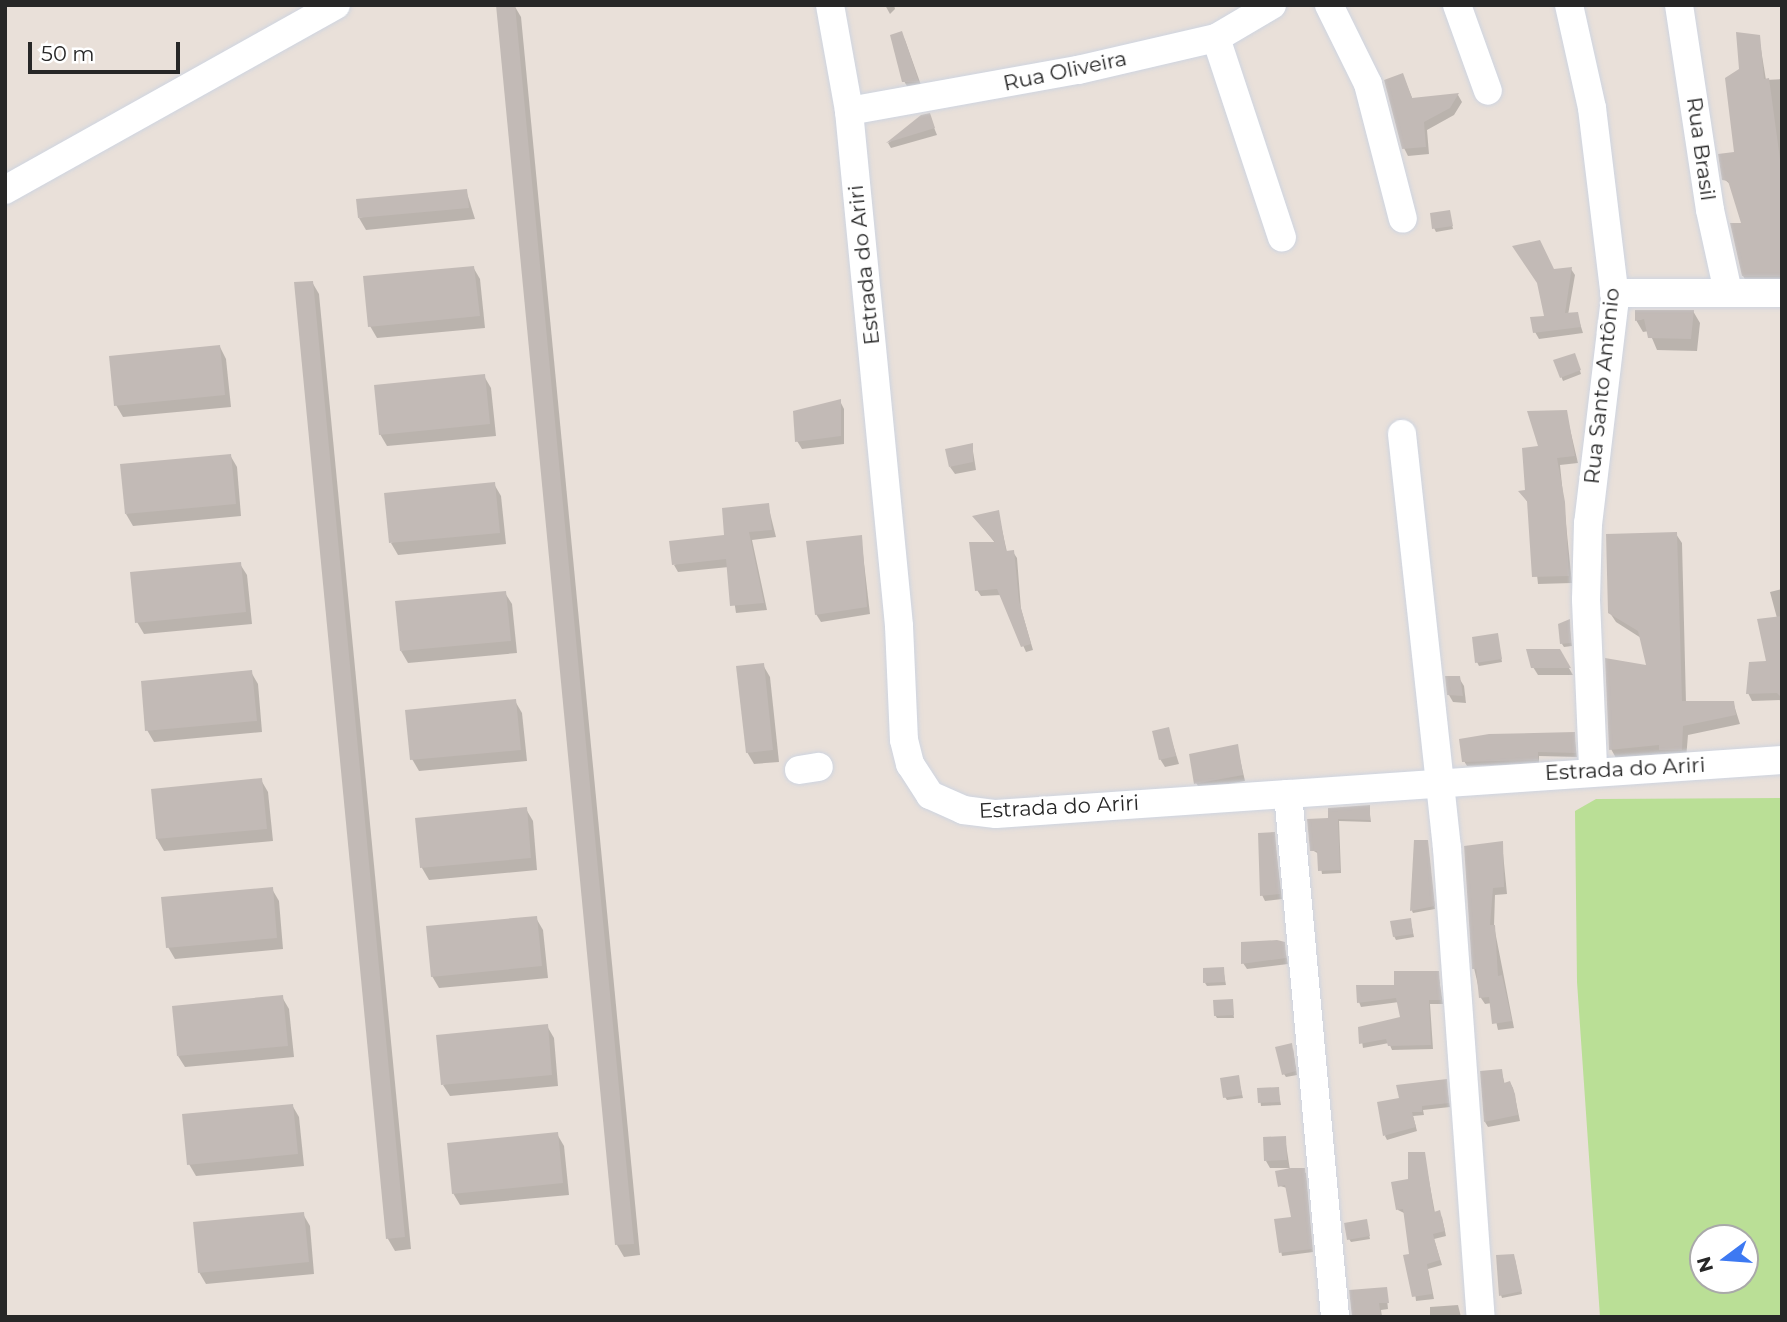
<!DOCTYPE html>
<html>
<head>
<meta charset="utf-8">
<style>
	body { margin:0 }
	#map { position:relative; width:1787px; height:1322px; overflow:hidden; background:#e9e0d9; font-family:Montserrat,sans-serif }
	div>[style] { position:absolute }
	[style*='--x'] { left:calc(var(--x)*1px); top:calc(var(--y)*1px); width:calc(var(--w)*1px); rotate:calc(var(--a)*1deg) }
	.green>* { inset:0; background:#badf96 }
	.shadow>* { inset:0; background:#0003 }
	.building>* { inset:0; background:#c2bab6 }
	.roads { filter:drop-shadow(0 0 2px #ced4e0) drop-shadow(0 0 2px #ced4e0) }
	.minor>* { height:28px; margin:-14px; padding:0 14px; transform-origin:14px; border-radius:14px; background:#fff }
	span { translate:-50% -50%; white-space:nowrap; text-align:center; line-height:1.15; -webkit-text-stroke:5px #fff; paint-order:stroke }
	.street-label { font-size:21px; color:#272727 }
	.frame { position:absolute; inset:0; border:7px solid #272727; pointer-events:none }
	.north { position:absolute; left:1689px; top:1224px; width:70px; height:70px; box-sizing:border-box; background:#fff; border:2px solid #a9a9a9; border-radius:50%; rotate:254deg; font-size:19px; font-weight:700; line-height:28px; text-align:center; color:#272727 }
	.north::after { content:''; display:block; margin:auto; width:24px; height:32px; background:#3d79f2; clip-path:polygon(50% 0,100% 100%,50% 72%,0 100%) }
	.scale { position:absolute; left:28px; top:42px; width:152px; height:32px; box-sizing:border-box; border:4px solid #272727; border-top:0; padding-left:9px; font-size:21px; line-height:24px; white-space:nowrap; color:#272727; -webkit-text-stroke:5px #fff; paint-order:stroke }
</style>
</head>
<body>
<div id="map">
	<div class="green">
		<div style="clip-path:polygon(evenodd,1782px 798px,1782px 1317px,1600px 1317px,1577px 982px,1575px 811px,1596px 799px,1782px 798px,1703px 1238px,1745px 1238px,1745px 1280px,1703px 1280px,1703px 1238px)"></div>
	</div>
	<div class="shadow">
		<div style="clip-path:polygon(514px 5px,521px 17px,640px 1255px,624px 1257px,617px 1245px,498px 7px)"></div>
		<div style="clip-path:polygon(885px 5px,894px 5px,895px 9px,890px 14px)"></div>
		<div style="clip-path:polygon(901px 33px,905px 40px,922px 88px,908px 88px,904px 81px)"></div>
		<div style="clip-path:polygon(1759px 37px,1766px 80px,1782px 79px,1782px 281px,1746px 281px,1743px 276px,1743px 225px,1731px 185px,1724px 179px,1736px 153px,1741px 70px)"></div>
		<div style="clip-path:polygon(1406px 83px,1413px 100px,1458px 95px,1462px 102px,1454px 115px,1427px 130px,1429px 154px,1408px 156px,1404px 148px)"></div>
		<div style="clip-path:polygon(929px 115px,937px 135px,891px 148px,888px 143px)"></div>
		<div style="clip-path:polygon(466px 190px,475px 219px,366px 230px,359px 218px)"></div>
		<div style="clip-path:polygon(1449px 212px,1453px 229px,1436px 232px,1434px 228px)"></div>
		<div style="clip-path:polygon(473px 267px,480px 279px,485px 328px,377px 338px,370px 326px)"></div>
		<div style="clip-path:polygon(1571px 269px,1575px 275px,1568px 315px,1577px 314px,1583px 333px,1539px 339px,1535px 332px,1546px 317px,1553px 271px)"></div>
		<div style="clip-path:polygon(312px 282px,319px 294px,411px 1249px,395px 1251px,388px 1239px,296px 284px)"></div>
		<div style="clip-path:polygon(1693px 311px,1700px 323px,1697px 351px,1657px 350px,1649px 331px,1643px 332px,1636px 320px)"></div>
		<div style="clip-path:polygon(220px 347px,226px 359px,231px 407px,123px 417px,116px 405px)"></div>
		<div style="clip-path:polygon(1576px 358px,1581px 374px,1563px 381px,1555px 361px)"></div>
		<div style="clip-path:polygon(484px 376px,491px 388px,496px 436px,387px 446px,380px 434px)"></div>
		<div style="clip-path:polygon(840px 401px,844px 409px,844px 444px,802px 449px,797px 441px)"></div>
		<div style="clip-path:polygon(1566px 412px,1578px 463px,1560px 465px,1572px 583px,1538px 584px,1529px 504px,1521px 493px,1527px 492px,1540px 448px)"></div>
		<div style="clip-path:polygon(972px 445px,976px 470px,955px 474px,950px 467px)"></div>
		<div style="clip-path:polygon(230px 455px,237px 467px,241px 516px,133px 526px,126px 514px)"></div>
		<div style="clip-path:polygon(494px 484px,501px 496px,506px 544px,398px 555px,391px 543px)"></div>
		<div style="clip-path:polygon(768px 505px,776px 537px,752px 540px,767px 610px,736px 613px,729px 567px,678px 572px,674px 565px,726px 537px)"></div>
		<div style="clip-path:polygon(998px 512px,1007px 552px,1013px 552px,1017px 558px,1021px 609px,1033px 650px,1026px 652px,1001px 595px,981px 596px,977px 590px,996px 544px,974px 517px)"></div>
		<div style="clip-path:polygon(1676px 534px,1682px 543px,1686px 703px,1733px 702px,1740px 724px,1688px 735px,1686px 759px,1665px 759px,1663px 754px,1616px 758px,1611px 749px,1648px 668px,1641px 638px,1616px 622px,1610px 613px)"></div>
		<div style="clip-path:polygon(861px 537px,870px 614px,821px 622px,816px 614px)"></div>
		<div style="clip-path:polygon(240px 564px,247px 575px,252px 624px,144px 634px,137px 622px)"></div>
		<div style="clip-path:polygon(1782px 589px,1782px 700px,1752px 701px,1748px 693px,1769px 663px,1777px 618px,1770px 592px)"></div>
		<div style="clip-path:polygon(505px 593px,512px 604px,517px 653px,408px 663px,401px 651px)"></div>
		<div style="clip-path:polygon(1569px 622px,1572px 646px,1564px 647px,1562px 644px)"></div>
		<div style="clip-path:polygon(1497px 635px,1502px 662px,1479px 666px,1477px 662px)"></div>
		<div style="clip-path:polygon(1559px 651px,1573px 675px,1538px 675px,1533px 667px)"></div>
		<div style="clip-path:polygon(763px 665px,770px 677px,779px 762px,754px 764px,747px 752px)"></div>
		<div style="clip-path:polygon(251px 672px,258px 684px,262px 732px,154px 742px,147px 730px)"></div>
		<div style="clip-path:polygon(1459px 678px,1464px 686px,1466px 703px,1453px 702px,1449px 695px)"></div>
		<div style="clip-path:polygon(515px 701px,522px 713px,527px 761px,419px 771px,412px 759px)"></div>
		<div style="clip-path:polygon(1168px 729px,1179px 764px,1165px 767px,1160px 759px)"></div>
		<div style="clip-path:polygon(1574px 734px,1577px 757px,1539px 756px,1539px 764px,1467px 766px,1464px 761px)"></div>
		<div style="clip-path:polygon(1237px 746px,1245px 781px,1200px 789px,1196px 783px)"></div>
		<div style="clip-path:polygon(261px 780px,268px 792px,273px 841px,164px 851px,157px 839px,153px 790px)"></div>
		<div style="clip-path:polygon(1369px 807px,1371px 822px,1339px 821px,1341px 873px,1322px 874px,1319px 854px,1312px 850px,1330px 820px)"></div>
		<div style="clip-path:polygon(526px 809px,533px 821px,537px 870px,429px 880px,422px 868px,417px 819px)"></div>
		<div style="clip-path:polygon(1274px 833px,1282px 899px,1265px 901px,1262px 895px)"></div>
		<div style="clip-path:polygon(1427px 842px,1435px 909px,1413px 913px,1412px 911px)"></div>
		<div style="clip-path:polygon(1502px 843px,1507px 894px,1495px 895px,1494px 926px,1514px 1028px,1498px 1030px,1492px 1003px,1485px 1004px,1481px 998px,1474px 968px)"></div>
		<div style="clip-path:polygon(272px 889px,279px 901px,283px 949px,175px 959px,168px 947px)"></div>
		<div style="clip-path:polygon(536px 918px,543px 930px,548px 978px,439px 988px,432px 976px)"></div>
		<div style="clip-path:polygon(1411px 923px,1414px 937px,1396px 940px,1394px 936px)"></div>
		<div style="clip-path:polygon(1284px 944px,1288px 964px,1247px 969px,1243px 963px)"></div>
		<div style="clip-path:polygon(1223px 969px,1226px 985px,1207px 986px,1205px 983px)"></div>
		<div style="clip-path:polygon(1438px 972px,1443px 1004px,1430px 1004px,1433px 1049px,1392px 1050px,1389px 1043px,1363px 1048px,1360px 1028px,1402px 1018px,1399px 1002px,1361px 1007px,1359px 1002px)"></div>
		<div style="clip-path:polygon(282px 997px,289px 1009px,294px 1057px,185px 1067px,178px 1056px)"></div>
		<div style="clip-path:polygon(1232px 1001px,1234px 1018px,1217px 1018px,1215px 1015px)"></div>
		<div style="clip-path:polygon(547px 1026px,554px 1038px,558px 1086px,450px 1096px,443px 1085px)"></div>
		<div style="clip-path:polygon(1293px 1048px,1297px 1075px,1286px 1077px,1284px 1074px)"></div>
		<div style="clip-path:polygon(1501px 1070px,1505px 1085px,1510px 1083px,1513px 1088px,1520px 1121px,1488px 1127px,1485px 1122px)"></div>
		<div style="clip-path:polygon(1238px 1077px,1243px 1098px,1227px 1100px,1225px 1097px)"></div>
		<div style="clip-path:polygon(1446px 1081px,1450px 1107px,1423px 1110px,1424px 1115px,1413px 1116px,1417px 1131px,1387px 1140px,1385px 1136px,1401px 1100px)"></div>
		<div style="clip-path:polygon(1278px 1089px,1281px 1105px,1261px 1106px,1259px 1090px)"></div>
		<div style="clip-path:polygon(292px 1105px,299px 1117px,304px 1166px,196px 1176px,189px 1164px)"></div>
		<div style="clip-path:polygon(557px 1134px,564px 1146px,569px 1195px,460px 1205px,453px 1193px)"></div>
		<div style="clip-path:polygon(1285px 1138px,1290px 1170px,1306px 1173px,1313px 1252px,1282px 1256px,1276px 1221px,1293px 1218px,1287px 1188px,1280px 1186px,1289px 1168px,1270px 1168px,1266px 1161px)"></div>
		<div style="clip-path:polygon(1424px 1154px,1435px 1213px,1442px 1217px,1446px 1236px,1434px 1239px,1442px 1265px,1428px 1269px,1434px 1299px,1416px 1301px,1406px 1214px,1398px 1210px,1393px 1184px,1409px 1181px)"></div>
		<div style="clip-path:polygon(303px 1214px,310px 1226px,314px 1274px,206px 1284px,199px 1272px)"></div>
		<div style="clip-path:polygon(1366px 1221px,1370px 1239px,1351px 1242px,1349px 1239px)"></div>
		<div style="clip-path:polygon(1515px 1259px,1522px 1294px,1502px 1298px,1501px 1295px)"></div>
		<div style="clip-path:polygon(1386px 1289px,1388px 1309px,1381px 1310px,1382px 1317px,1353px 1317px)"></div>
		<div style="clip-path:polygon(1458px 1305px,1461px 1317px,1430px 1317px,1430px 1307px)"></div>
	</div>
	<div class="building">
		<div style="clip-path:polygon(496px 5px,515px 5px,634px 1244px,615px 1245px)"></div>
		<div style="clip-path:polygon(902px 31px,919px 82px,902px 82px,890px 35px)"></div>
		<div style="clip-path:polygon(1736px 32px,1760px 35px,1764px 79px,1769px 78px,1780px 159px,1780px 276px,1742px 276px,1730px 223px,1741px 223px,1728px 181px,1722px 180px,1718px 154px,1734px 152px,1725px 78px,1739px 69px)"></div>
		<div style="clip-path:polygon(1403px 73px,1412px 98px,1459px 93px,1450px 108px,1424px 122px,1426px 147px,1402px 149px,1384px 80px)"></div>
		<div style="clip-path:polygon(930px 113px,935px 128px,886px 143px,921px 115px)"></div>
		<div style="clip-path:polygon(467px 189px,469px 208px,358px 218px,356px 199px)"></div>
		<div style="clip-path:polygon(1450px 210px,1453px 226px,1432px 229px,1430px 213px)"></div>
		<div style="clip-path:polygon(1540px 240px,1554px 269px,1572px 267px,1565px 313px,1578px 312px,1581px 327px,1533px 333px,1530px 317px,1544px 316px,1537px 283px,1512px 246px)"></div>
		<div style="clip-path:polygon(474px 266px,480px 316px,368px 327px,363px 276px)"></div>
		<div style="clip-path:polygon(313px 281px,405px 1237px,386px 1239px,294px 282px)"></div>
		<div style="clip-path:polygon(1635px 310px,1694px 310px,1691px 339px,1648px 338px,1644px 319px,1635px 321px)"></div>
		<div style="clip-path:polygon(220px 345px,225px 395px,114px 406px,109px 356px)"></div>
		<div style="clip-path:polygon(1575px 353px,1581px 370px,1560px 378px,1553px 360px)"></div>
		<div style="clip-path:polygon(485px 374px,490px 424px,379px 435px,374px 385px)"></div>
		<div style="clip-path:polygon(841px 399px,841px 436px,795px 442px,793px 411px)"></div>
		<div style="clip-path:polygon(1567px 410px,1575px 456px,1557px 458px,1565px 502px,1569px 576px,1532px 577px,1527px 501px,1518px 491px,1525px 490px,1522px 448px,1538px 446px,1527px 411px)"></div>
		<div style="clip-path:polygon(973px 443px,973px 462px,949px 467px,945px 449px)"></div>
		<div style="clip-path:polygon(231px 454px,236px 504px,125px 514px,120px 464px)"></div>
		<div style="clip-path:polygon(495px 482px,500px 533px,389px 543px,384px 493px)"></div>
		<div style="clip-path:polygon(769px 503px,772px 530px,749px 532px,764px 603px,730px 606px,726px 559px,672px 565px,669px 541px,724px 535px,722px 508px)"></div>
		<div style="clip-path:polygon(999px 510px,1006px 551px,1014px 550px,1019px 601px,1031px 644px,1021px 647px,997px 589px,975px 591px,969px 542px,995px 542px,972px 516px)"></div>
		<div style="clip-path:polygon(1677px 532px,1682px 701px,1734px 701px,1736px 715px,1683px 726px,1682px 750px,1659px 750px,1659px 745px,1609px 750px,1605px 658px,1646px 665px,1638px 631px,1608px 613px,1606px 534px)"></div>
		<div style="clip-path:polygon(862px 535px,867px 607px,815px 615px,806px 541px)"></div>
		<div style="clip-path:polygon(241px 562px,246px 612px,135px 623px,130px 572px)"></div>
		<div style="clip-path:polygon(506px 591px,511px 641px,400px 651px,395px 601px)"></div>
		<div style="clip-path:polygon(1782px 616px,1782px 698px,1777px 693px,1746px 694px,1749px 662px,1766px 661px,1757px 619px)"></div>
		<div style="clip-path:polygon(1570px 619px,1571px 643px,1560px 644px,1558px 624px)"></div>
		<div style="clip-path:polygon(1498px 633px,1502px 659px,1475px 663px,1472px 637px)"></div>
		<div style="clip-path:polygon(1526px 649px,1560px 649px,1571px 668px,1531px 668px)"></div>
		<div style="clip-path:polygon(764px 663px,773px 750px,746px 753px,736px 666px)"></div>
		<div style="clip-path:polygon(252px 670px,257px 721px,145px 731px,141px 681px)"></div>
		<div style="clip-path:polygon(1445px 676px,1460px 676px,1463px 696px,1447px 695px)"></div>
		<div style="clip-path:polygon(516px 699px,521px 750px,410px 760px,405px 710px)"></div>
		<div style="clip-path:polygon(1169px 727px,1176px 756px,1159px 760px,1152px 731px)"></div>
		<div style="clip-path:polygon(1575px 732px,1576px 753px,1538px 752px,1538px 760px,1462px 762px,1459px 739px,1489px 734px)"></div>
		<div style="clip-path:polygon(1238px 744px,1243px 775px,1194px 784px,1189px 754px)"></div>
		<div style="clip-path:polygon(262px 778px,267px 829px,156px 839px,151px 789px)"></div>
		<div style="clip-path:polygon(1370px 805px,1370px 820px,1338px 819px,1340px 870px,1318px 871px,1317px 851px,1310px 851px,1307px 819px,1328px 818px,1328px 808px)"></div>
		<div style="clip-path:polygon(527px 807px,531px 858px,420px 868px,415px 818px)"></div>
		<div style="clip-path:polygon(1275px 832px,1280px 894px,1260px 896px,1258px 833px)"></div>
		<div style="clip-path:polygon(1414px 840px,1428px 840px,1435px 906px,1410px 911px)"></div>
		<div style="clip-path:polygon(1503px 841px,1504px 887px,1493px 888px,1490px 925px,1495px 925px,1498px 976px,1502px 975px,1512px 1021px,1492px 1024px,1489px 997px,1479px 998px,1476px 969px,1472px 969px,1464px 846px)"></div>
		<div style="clip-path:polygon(273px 887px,277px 938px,166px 948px,161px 897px)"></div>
		<div style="clip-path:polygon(537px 916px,542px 966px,431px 977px,426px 926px)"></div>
		<div style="clip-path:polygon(1411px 918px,1413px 934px,1393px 937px,1390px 921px)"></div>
		<div style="clip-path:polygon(1277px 940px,1285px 942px,1286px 958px,1241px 964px,1241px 942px)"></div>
		<div style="clip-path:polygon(1224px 967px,1225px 982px,1203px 983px,1203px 968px)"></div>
		<div style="clip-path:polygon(1394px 971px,1439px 971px,1441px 1000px,1429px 1000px,1431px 1045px,1388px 1046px,1386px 1039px,1359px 1044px,1358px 1027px,1400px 1017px,1396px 998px,1357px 1003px,1356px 985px,1394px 985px)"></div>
		<div style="clip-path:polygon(283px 995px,288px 1046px,177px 1056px,172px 1006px)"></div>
		<div style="clip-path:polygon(1233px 999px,1234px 1015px,1214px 1016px,1213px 1000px)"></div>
		<div style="clip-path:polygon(548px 1024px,552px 1075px,441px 1085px,436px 1035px)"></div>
		<div style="clip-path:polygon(1292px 1043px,1296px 1071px,1282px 1075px,1275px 1047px)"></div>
		<div style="clip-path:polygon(1502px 1069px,1504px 1083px,1510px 1081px,1515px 1094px,1518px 1115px,1484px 1122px,1480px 1071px)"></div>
		<div style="clip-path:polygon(1239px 1075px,1242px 1095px,1223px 1098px,1220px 1078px)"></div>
		<div style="clip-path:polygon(1447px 1079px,1449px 1103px,1422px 1106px,1422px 1112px,1412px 1112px,1416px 1127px,1383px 1136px,1377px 1102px,1399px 1098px,1396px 1085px)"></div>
		<div style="clip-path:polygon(1279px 1087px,1280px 1102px,1258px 1103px,1257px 1088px)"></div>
		<div style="clip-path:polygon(293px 1104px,298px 1154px,187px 1165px,182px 1114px)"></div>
		<div style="clip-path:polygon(558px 1132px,563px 1183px,452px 1194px,447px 1143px)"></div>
		<div style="clip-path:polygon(1286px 1136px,1287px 1160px,1264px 1161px,1263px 1137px)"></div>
		<div style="clip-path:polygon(1408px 1152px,1425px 1152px,1434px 1212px,1440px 1210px,1445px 1231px,1433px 1234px,1440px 1260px,1427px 1264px,1432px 1294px,1412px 1297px,1403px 1255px,1409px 1254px,1403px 1209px,1396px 1210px,1391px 1182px,1408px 1179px)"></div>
		<div style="clip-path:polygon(1291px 1168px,1305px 1168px,1312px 1249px,1279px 1253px,1274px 1219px,1291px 1217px,1285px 1185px,1278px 1187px,1275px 1171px)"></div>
		<div style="clip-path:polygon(304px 1212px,309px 1262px,198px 1273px,193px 1222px)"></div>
		<div style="clip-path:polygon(1367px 1219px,1370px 1236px,1347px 1240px,1344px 1223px)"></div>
		<div style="clip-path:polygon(1514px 1254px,1522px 1291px,1499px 1296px,1496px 1255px)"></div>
		<div style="clip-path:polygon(1387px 1287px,1389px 1303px,1379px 1303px,1381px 1317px,1352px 1317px,1349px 1290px)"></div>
	</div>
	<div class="roads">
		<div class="minor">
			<div style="--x:830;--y:5;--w:108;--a:79.8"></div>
			<div style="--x:849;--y:111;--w:517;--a:84.45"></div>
			<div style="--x:899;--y:626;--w:114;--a:87.5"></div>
			<div style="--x:904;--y:740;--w:25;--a:76"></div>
			<div style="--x:910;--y:764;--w:37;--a:57"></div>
			<div style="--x:930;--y:795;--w:36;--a:24"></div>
			<div style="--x:963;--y:810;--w:33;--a:7"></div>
			<div style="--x:996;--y:814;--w:788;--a:-3.93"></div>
			<div style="--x:1329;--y:5;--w:88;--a:63.7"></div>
			<div style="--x:1368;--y:84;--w:139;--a:75.5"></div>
			<div style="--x:1457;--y:5;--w:91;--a:70.2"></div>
			<div style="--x:1569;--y:5;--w:106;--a:77.4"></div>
			<div style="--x:1592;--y:108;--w:191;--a:83.1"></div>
			<div style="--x:1615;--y:298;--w:227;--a:96.8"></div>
			<div style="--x:1588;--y:523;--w:77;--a:91.5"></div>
			<div style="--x:1586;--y:600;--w:170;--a:87.6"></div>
			<div style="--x:1679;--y:5;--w:207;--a:81.4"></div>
			<div style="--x:1710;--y:210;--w:84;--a:77.6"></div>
			<div style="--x:1216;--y:38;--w:210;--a:71.7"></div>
			<div style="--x:849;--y:111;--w:233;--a:-10.2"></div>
			<div style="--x:1078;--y:70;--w:142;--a:-13.1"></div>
			<div style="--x:1216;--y:38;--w:65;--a:-30.5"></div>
			<div style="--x:5;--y:190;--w:379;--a:-29.2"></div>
			<div style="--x:1614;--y:293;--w:168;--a:0"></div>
			<div style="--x:1402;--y:434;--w:416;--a:83.8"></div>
			<div style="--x:1447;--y:848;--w:470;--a:85.9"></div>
			<div style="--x:799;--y:770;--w:20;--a:-9"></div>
			<div style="--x:1288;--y:794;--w:525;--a:84.86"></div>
		</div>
	</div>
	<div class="street-label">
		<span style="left:1065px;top:71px;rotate:-12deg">Rua Oliveira</span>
		<span style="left:1701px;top:149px;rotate:82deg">Rua Brasil</span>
		<span style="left:864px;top:265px;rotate:-96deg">Estrada do Ariri</span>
		<span style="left:1602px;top:386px;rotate:-84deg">Rua Santo Antônio</span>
		<span style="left:1625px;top:769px;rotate:-3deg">Estrada do Ariri</span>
		<span style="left:1059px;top:807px;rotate:-3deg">Estrada do Ariri</span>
	</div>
	<div class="frame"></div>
	<div class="north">N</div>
	<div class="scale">50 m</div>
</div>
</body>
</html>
